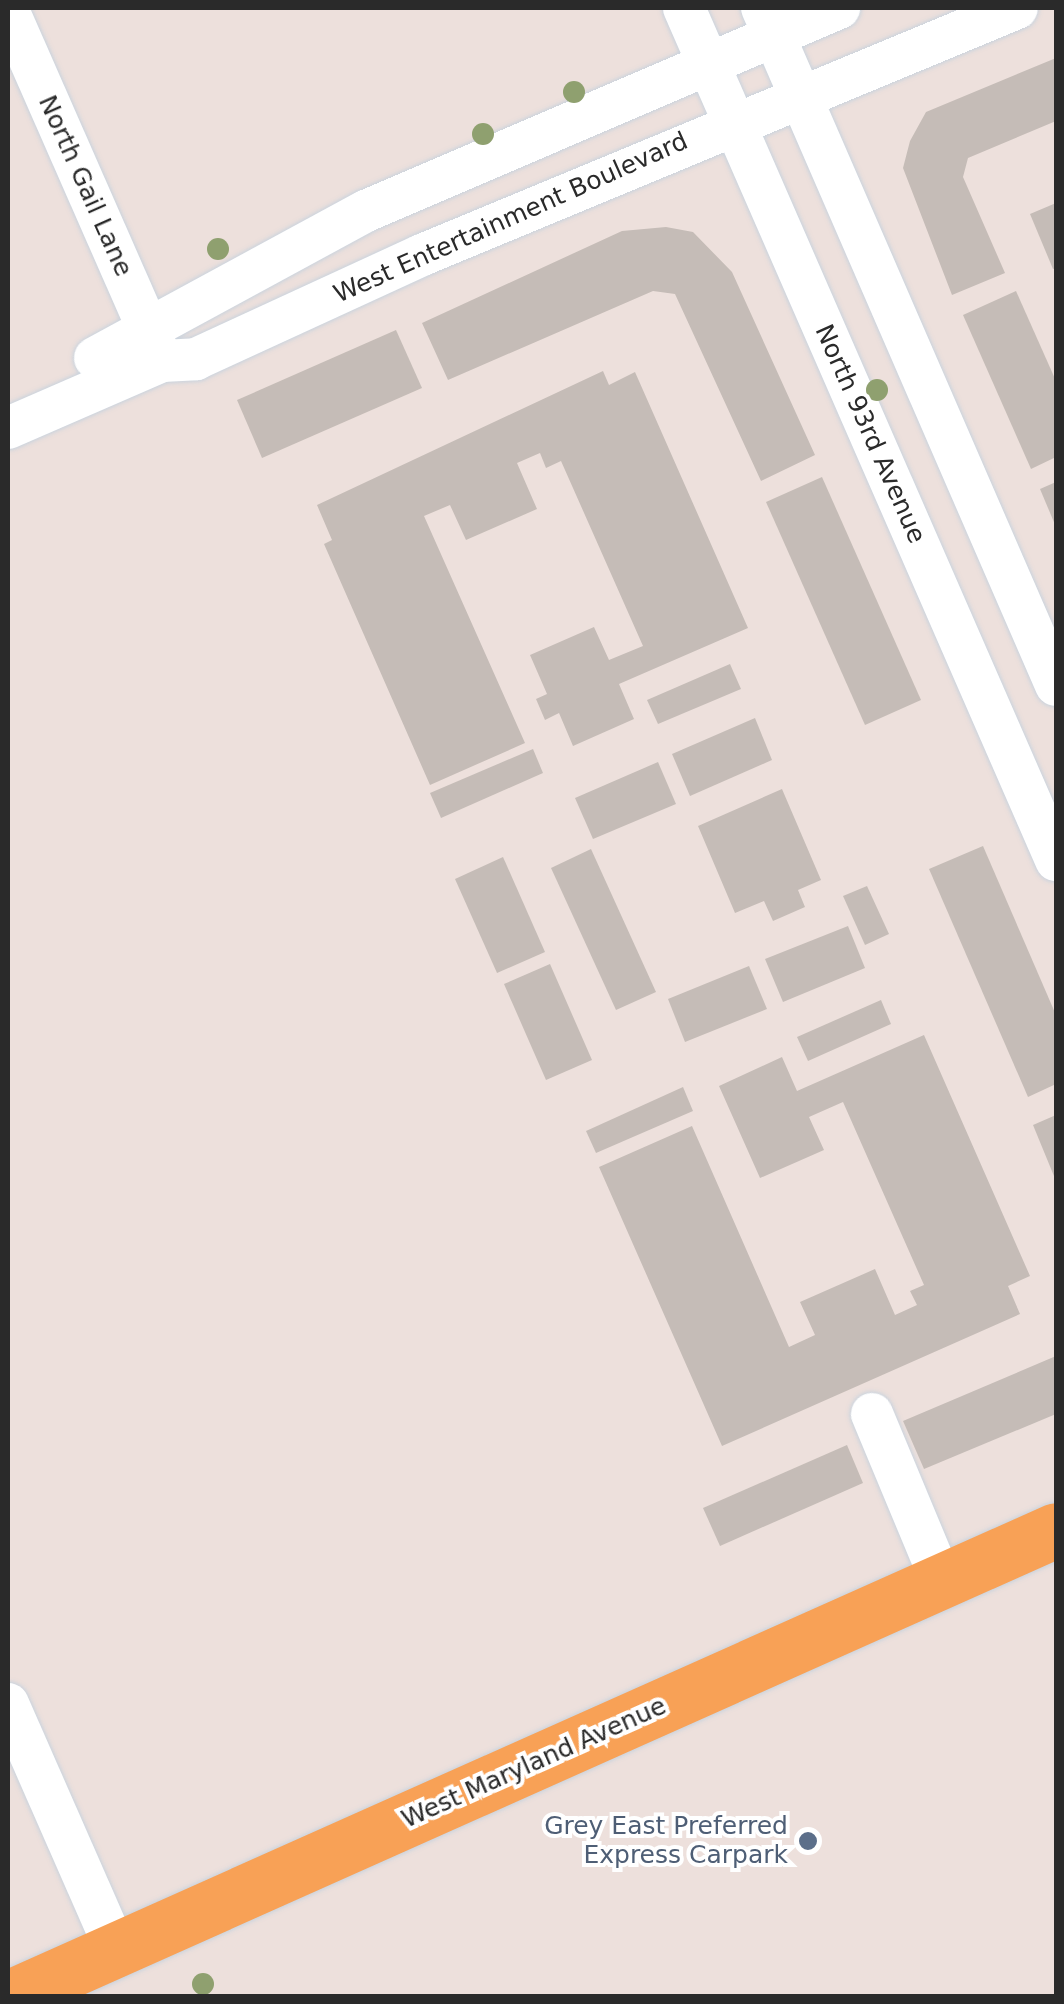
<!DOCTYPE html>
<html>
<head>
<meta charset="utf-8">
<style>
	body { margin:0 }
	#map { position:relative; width:1064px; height:2004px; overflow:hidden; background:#ede0dc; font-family:"DejaVu Sans",sans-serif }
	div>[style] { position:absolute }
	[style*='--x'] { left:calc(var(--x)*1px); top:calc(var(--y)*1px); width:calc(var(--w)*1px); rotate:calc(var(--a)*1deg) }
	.building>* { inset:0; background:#c5bcb7 }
	.roads { filter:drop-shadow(0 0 2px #cad3dd) drop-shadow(0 0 2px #cad3dd) }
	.minor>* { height:42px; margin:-21px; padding:0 21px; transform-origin:21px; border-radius:21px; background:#fff }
	.major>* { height:55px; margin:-27.5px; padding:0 27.5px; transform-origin:27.5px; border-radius:27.5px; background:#f8a156 }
	.trees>* { width:22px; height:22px; margin:-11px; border-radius:50%; background:#8fa06f }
	.dots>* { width:28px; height:28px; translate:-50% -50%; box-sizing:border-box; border:5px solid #fff; border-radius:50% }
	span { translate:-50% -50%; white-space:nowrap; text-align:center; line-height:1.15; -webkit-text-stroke:8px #fff; paint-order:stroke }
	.street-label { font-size:25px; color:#2a2a2a }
	.service-label { font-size:25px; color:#4e5e75 }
	.right { translate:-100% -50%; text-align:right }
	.frame { position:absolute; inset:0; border:10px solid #2a2a2a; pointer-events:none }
</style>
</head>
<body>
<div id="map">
	<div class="building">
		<div style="clip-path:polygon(1056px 58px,1056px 121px,968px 158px,963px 177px,1005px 273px,952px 295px,903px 168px,910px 141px,926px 112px)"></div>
		<div style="clip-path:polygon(1056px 203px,1056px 268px,1053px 269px,1030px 214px)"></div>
		<div style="clip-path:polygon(666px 227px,693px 232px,732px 272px,815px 455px,761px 481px,675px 294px,653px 291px,448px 380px,422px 323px,622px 231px)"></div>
		<div style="clip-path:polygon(1016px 291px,1056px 381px,1056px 457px,1031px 469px,963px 315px)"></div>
		<div style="clip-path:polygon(396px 330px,422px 388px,262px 458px,237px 400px)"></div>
		<div style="clip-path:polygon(603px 371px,609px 385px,635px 372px,748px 628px,619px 684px,634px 719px,573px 746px,559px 713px,545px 720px,536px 699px,547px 694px,530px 655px,594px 627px,609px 660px,643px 646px,561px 461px,546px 468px,540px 453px,517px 463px,537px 509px,466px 540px,450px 505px,424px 516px,525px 743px,430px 785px,324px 544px,332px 540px,317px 505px)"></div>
		<div style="clip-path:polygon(822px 477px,921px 700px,865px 725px,766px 502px)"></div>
		<div style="clip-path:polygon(1056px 482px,1056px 527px,1040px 489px)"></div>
		<div style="clip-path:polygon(730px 664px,741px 689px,658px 724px,647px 700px)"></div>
		<div style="clip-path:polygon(755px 718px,772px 760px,690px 796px,672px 754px)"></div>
		<div style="clip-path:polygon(533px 749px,543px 773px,441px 818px,430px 793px)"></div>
		<div style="clip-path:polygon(658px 762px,676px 804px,593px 839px,575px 798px)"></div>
		<div style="clip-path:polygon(782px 789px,821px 880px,798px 890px,805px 907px,773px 921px,764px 901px,735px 913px,698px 826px)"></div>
		<div style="clip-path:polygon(983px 846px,1056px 1015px,1056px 1084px,1028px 1097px,929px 869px)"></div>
		<div style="clip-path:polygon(591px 849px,656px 992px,616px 1010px,551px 868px)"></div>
		<div style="clip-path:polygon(503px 857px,545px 952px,497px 973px,455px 879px)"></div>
		<div style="clip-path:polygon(867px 886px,889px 934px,865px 945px,843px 896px)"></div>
		<div style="clip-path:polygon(848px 926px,865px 968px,783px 1002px,765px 959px)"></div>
		<div style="clip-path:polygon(550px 964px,592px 1060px,546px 1080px,504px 984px)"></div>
		<div style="clip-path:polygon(749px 966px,767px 1009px,685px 1042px,668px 999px)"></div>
		<div style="clip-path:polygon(881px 1000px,891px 1024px,808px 1061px,797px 1037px)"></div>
		<div style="clip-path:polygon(924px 1035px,1030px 1276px,1008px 1286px,1020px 1314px,722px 1446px,599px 1167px,692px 1126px,789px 1347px,815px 1335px,800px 1302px,875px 1269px,895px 1315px,917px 1305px,910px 1291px,924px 1285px,843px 1102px,809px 1117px,824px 1150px,760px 1178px,719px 1086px,782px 1057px,797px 1091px)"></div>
		<div style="clip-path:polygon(683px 1087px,693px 1111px,596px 1153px,586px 1131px)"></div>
		<div style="clip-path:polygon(1056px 1115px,1056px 1181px,1033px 1125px)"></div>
		<div style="clip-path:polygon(1056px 1356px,1056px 1414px,924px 1469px,903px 1421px)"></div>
		<div style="clip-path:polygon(847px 1445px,863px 1483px,720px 1546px,703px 1508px)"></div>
	</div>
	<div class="roads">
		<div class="minor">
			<div style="--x:684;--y:8;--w:930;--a:66.41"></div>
			<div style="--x:762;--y:8;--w:738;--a:66.53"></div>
			<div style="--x:8;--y:10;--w:378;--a:66.3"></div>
			<div style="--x:95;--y:358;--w:308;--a:-28.5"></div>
			<div style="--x:366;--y:211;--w:515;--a:-23.23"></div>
			<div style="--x:8;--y:428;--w:168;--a:-23.5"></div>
			<div style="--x:162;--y:361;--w:34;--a:-3"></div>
			<div style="--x:196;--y:359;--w:249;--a:-24.7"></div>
			<div style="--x:422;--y:255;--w:644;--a:-22.54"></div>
			<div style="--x:872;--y:1414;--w:182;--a:67.4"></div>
			<div style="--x:8;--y:1704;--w:269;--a:66.3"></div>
		</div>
		<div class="major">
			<div style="--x:12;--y:1996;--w:1143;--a:-24.05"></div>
		</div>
	</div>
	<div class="trees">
		<div style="left:574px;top:92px"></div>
		<div style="left:483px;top:134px"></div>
		<div style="left:218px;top:249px"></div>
		<div style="left:877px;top:390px"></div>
		<div style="left:203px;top:1984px"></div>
	</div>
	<div class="dots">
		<div style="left:808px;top:1841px;background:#5c6f8a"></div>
	</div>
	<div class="street-label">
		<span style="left:85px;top:186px;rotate:66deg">North Gail Lane</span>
		<span style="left:511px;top:218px;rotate:-24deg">West Entertainment Boulevard</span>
		<span style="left:870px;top:434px;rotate:66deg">North 93rd Avenue</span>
		<span style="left:534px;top:1763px;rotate:-24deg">West Maryland Avenue</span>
	</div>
	<div class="service-label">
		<span class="right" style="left:788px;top:1841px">Grey East Preferred<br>Express Carpark</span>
	</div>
	<div class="frame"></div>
</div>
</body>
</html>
